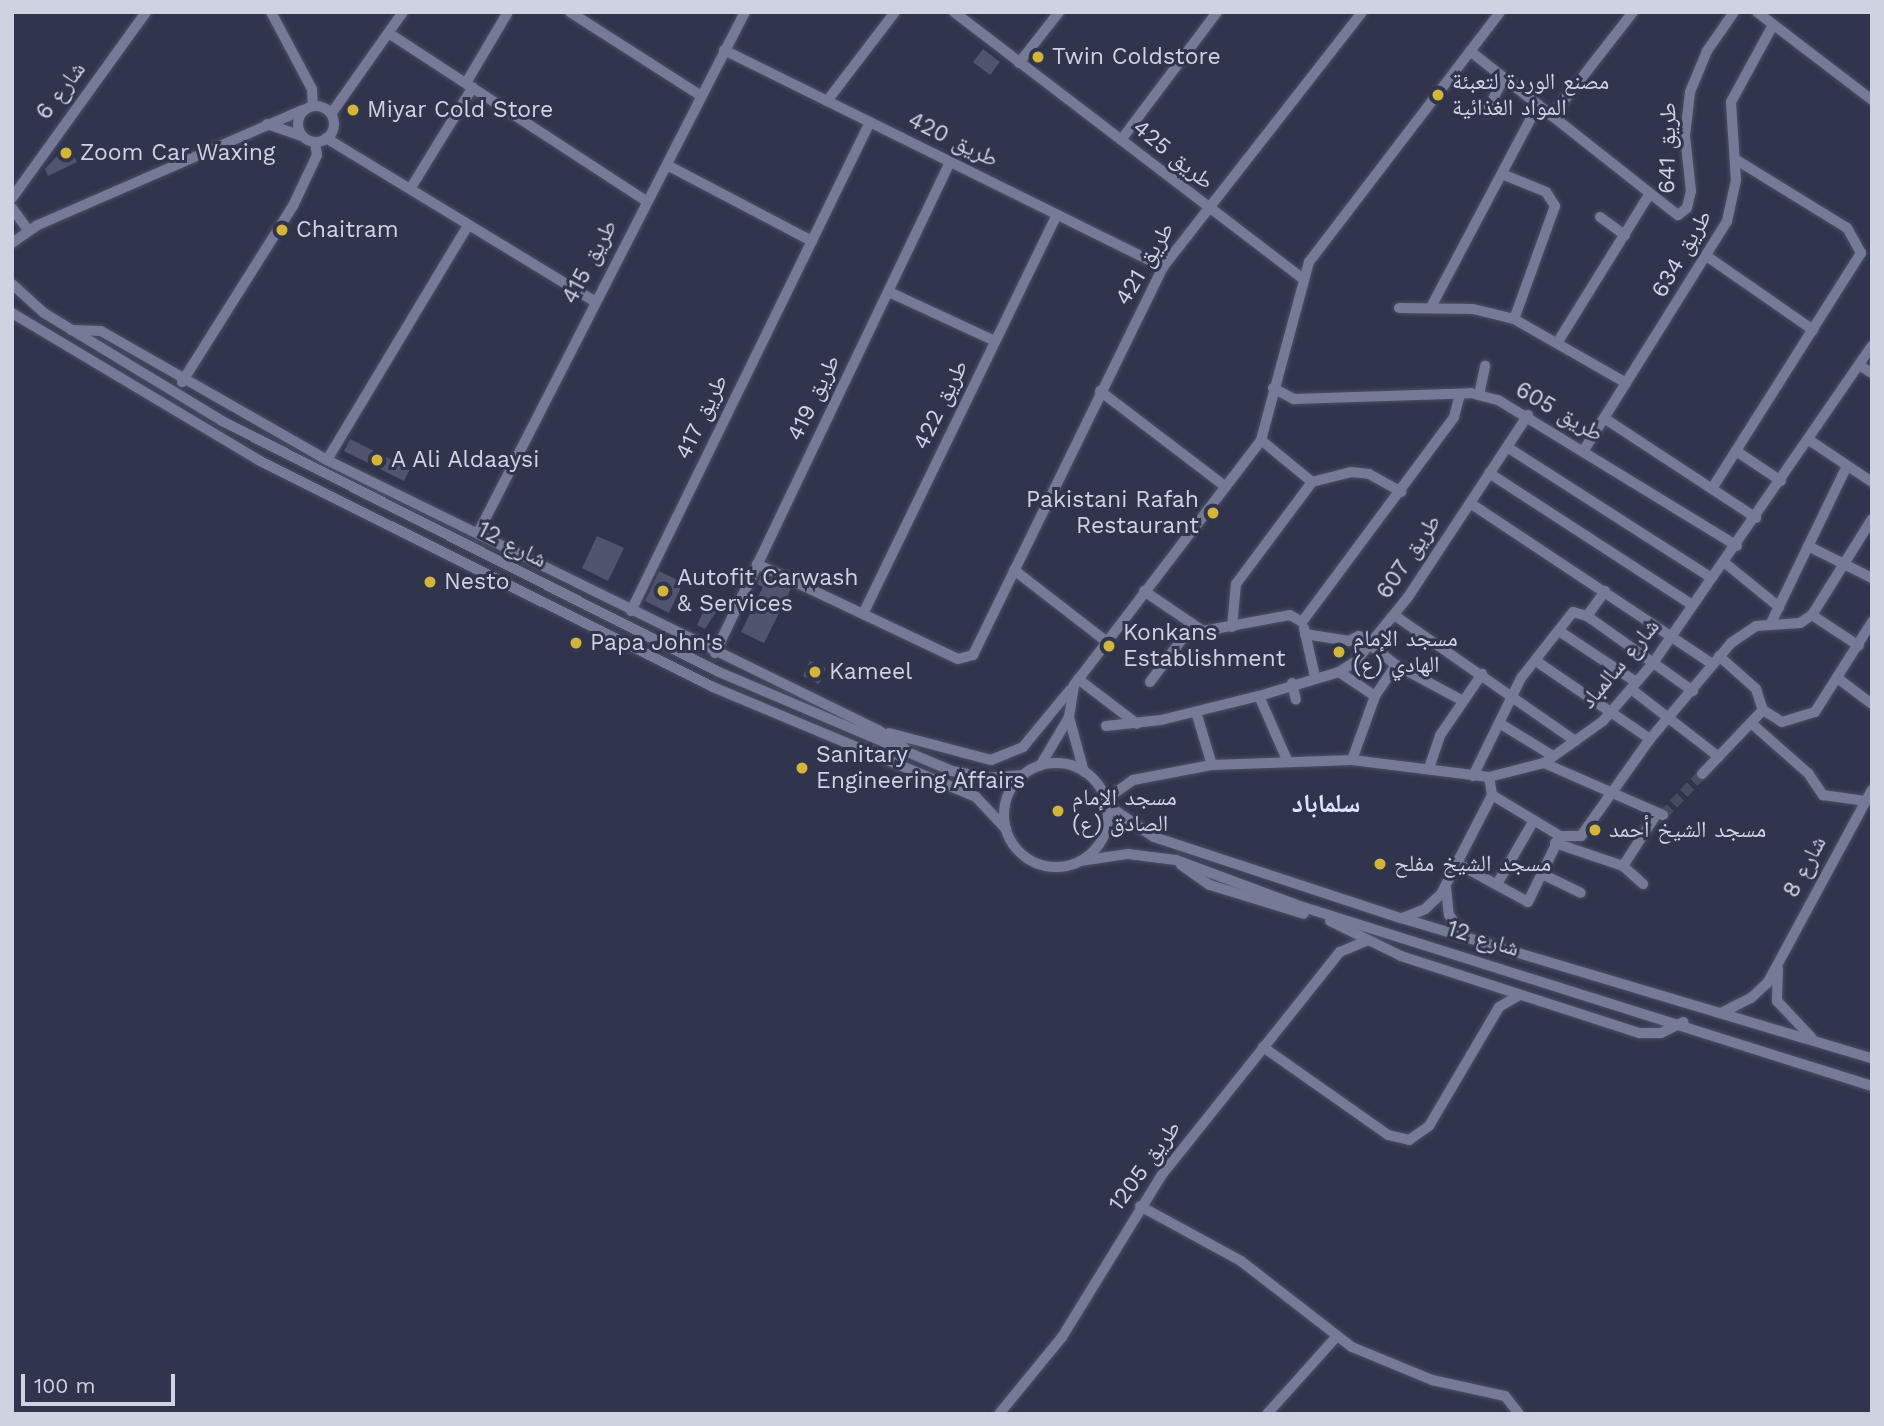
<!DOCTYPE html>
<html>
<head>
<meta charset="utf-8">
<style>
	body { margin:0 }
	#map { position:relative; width:1884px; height:1426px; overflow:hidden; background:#30344c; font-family:"Work Sans","Noto Naskh Arabic",sans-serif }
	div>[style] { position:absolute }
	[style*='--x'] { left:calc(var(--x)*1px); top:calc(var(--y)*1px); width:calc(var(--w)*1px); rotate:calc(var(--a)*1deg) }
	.building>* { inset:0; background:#50556f }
	.minor-tunnel>* { height:10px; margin-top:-5px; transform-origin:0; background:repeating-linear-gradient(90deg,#484c62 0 10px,transparent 0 15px) }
	.roads { filter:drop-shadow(0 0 2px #4b4f63) drop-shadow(0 0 2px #4b4f63) }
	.minor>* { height:10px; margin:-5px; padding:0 5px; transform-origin:5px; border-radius:5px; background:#757a96 }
	.minor>.ring { margin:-5px; padding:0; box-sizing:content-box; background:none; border:10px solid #757a96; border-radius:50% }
	.dots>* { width:19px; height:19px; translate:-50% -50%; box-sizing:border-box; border:4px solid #30344c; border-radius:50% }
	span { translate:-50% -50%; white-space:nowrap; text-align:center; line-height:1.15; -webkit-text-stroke:6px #30344c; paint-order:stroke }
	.poi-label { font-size:23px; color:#cfd2e1 }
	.left { translate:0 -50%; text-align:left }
	.right { translate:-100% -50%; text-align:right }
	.street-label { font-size:23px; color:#cfd2e1 }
	.quarter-label { font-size:26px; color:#dde3fb; font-weight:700 }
	.frame { position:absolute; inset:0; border:14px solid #cfd2e1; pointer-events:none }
	.scale { position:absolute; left:21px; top:1374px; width:154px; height:32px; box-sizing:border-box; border:4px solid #cfd2e1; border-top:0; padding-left:9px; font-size:21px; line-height:24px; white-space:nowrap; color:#cfd2e1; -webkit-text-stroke:5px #30344c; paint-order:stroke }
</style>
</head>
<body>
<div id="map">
	<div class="building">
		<div style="clip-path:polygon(983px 49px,1000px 62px,990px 75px,973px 62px)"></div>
		<div style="clip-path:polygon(68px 144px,77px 162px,48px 176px,45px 169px)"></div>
		<div style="clip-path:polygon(350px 439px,410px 469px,404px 481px,344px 451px)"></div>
		<div style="clip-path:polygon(597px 536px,624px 548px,608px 581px,582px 568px)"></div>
		<div style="clip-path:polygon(659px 571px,683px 583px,669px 613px,645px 601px)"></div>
		<div style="clip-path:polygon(761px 575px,791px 589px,764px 643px,741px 632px,763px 587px,757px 584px)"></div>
		<div style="clip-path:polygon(711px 595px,723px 601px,705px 629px,697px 625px)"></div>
		<div style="clip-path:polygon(810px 661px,826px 668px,819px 684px,803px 676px)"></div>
	</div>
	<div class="minor-tunnel">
		<div style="--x:1663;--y:815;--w:57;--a:-46.4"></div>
	</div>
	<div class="roads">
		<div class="minor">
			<div style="--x:271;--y:12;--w:87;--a:62"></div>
			<div style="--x:312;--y:89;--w:17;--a:87"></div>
			<div style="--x:570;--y:12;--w:154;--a:32.6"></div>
			<div style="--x:954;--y:12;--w:438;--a:37.4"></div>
			<div style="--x:1757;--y:12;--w:145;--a:37.4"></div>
			<div style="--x:390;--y:34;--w:306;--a:33.1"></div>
			<div style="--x:724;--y:50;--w:490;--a:26.3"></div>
			<div style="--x:1470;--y:51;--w:265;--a:38.3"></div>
			<div style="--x:1678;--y:215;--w:11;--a:-38"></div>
			<div style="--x:1687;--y:208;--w:17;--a:-77"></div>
			<div style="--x:1691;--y:191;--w:55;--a:-96.2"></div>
			<div style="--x:1685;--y:136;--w:44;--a:-83.5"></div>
			<div style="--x:1690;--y:92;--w:44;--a:-67.5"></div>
			<div style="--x:1707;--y:51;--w:47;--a:-55.3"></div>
			<div style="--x:1019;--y:63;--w:65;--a:-51.9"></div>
			<div style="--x:466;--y:83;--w:82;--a:-59.4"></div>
			<div style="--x:827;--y:101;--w:112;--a:-52.6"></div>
			<div class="ring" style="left:298px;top:106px;width:26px;height:26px"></div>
			<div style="--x:1486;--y:112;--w:38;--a:-62"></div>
			<div style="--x:331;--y:114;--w:125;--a:-54.8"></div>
			<div style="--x:1552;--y:116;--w:132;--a:-52.1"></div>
			<div style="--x:267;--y:124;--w:36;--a:19"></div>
			<div style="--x:326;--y:138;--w:314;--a:31.3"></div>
			<div style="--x:1121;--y:140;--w:160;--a:-53.1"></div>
			<div style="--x:667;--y:165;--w:164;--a:27.7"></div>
			<div style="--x:1502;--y:174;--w:48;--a:22.2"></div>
			<div style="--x:1546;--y:192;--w:17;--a:57"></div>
			<div style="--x:1555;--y:206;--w:120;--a:109.9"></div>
			<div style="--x:412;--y:186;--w:116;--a:-58.4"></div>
			<div style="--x:12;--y:198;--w:229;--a:-54.2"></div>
			<div style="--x:12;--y:208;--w:27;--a:54"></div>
			<div style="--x:1600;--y:217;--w:31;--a:36"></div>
			<div style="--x:12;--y:243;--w:32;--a:-35"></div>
			<div style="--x:38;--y:225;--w:289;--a:-23.5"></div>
			<div style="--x:1708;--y:257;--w:128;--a:34.8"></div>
			<div style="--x:12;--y:284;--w:43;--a:42.2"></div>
			<div style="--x:44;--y:313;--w:208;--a:31.2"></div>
			<div style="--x:222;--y:421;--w:557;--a:26.8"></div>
			<div style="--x:719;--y:672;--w:253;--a:23"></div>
			<div style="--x:952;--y:771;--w:36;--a:11"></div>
			<div style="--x:987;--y:778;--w:36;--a:-5"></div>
			<div style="--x:889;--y:292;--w:117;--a:24.8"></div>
			<div style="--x:1431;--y:307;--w:229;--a:-62.1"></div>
			<div style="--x:1399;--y:308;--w:74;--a:0.8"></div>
			<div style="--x:1473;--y:309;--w:42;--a:13.7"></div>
			<div style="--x:1514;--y:319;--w:129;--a:29.7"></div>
			<div style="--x:12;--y:313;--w:289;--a:30.8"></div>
			<div style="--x:260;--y:461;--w:506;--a:26.51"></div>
			<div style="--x:713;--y:687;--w:285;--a:22.7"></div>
			<div style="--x:976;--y:797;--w:44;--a:46.8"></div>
			<div style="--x:71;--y:330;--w:30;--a:2"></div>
			<div style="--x:101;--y:331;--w:260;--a:29.7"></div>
			<div style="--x:327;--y:460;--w:614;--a:26.11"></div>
			<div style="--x:878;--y:730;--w:32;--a:34"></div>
			<div style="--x:1559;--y:340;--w:171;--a:-58.2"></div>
			<div style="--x:1859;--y:365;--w:15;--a:32"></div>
			<div style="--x:182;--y:382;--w:208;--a:-57.8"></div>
			<div style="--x:293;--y:206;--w:56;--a:-64.8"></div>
			<div style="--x:317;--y:155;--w:13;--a:-99"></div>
			<div style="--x:1273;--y:388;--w:24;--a:28"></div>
			<div style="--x:1294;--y:399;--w:177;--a:-1.9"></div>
			<div style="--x:1471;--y:393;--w:28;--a:15"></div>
			<div style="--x:1498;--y:400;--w:280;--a:31.4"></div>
			<div style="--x:1100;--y:391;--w:158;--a:37.3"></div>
			<div style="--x:1479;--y:395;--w:30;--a:-78"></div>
			<div style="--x:1604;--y:418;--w:182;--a:33.3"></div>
			<div style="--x:1261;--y:440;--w:66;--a:39.5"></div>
			<div style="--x:1809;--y:440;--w:76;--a:33.7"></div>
			<div style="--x:1507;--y:447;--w:243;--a:32.6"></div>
			<div style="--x:1584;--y:450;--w:270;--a:-58"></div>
			<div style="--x:1727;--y:221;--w:42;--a:-77.6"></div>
			<div style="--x:1736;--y:180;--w:78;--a:-93.7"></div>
			<div style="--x:1731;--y:102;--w:88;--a:-61.4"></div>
			<div style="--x:1736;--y:451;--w:54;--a:33.7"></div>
			<div style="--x:327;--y:460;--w:274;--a:-59"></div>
			<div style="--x:1489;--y:473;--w:242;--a:33"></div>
			<div style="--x:1713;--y:487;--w:277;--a:-57.7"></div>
			<div style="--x:1861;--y:253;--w:29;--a:-119"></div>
			<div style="--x:1847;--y:228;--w:132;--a:-148.4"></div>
			<div style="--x:1470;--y:503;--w:291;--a:33.6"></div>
			<div style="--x:478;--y:533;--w:585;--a:-62.87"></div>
			<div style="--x:1808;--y:546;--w:72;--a:26.6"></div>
			<div style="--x:1725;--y:563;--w:70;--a:39.2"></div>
			<div style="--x:757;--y:564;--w:222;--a:25.3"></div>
			<div style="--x:958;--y:659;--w:16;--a:-15"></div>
			<div style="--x:973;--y:655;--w:432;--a:-63.9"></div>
			<div style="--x:1163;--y:267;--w:323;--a:-52"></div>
			<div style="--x:1014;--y:570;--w:116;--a:37.7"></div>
			<div style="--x:1144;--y:591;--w:71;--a:34.1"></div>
			<div style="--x:1203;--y:631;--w:88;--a:-10.4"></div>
			<div style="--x:1290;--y:615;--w:14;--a:30"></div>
			<div style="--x:631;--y:611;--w:544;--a:-63.95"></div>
			<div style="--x:863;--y:614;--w:444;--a:-64.1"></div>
			<div style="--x:1394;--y:615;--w:221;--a:34.8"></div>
			<div style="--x:1812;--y:615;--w:56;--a:33.4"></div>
			<div style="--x:1587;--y:616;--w:31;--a:-54"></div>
			<div style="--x:1302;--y:622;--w:255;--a:-53.4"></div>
			<div style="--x:1454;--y:417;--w:24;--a:-75"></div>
			<div style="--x:1771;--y:623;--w:174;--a:-64.2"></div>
			<div style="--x:1232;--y:627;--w:43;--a:-84.7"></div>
			<div style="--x:1236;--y:584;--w:127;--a:-53.3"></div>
			<div style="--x:1312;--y:482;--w:40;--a:-14.4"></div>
			<div style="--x:1351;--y:472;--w:18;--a:6"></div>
			<div style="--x:1369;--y:474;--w:37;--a:29"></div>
			<div style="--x:1304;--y:628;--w:50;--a:77.3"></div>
			<div style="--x:1559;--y:631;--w:92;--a:33.5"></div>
			<div style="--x:1305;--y:634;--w:45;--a:9"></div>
			<div style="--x:1349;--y:641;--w:11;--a:-27"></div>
			<div style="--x:1359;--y:636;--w:47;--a:38.1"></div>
			<div style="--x:1396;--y:665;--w:76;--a:28.2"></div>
			<div style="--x:715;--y:653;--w:544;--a:-64.42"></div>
			<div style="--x:1719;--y:656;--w:50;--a:41.7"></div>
			<div style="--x:1756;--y:689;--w:22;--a:72"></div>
			<div style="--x:1536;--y:661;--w:138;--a:34.4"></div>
			<div style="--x:1339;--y:672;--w:43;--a:33.7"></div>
			<div style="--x:1078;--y:679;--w:74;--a:37.3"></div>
			<div style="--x:1840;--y:680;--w:40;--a:37"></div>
			<div style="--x:1150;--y:682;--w:69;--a:-53.3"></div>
			<div style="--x:1292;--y:683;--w:17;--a:77"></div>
			<div style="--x:1631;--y:689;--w:111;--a:37.7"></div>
			<div style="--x:1259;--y:696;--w:72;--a:66.3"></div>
			<div style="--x:1196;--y:712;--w:55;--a:73.2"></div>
			<div style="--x:1499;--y:723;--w:63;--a:31.4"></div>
			<div style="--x:1751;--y:723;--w:76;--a:41.3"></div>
			<div style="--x:1808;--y:773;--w:27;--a:56"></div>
			<div style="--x:1823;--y:795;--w:42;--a:8.1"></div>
			<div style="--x:1106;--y:726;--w:55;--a:-6.2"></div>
			<div style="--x:1161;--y:720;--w:101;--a:-13.8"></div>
			<div style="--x:1259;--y:696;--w:84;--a:-16.7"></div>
			<div style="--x:1339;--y:672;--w:20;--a:-33"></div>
			<div style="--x:1356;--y:661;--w:82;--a:-50.9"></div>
			<div style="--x:1408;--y:597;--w:218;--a:-56.6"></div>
			<div style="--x:889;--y:733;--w:106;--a:14.8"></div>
			<div style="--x:991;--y:760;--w:35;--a:-22"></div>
			<div style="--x:1023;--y:747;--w:74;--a:-50.5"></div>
			<div style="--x:1352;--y:760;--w:68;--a:-70.2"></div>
			<div style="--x:1375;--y:696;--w:37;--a:-56"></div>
			<div style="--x:1544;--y:763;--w:130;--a:23.6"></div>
			<div class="ring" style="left:1004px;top:763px;width:94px;height:94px"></div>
			<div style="--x:1040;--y:766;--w:57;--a:-59.4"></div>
			<div style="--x:1429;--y:768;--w:36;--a:-71"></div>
			<div style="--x:1441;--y:734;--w:73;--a:-55.7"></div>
			<div style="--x:1084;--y:772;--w:57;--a:-105.3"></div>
			<div style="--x:1069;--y:717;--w:32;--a:-81"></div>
			<div style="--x:1074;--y:685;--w:308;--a:-52.6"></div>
			<div style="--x:1261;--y:440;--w:184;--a:-74.9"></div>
			<div style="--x:1309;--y:262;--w:315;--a:-52.6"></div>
			<div style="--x:1702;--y:774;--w:88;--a:-46.4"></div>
			<div style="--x:1763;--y:710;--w:22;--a:32"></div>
			<div style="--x:1782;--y:722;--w:34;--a:-17"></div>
			<div style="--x:1815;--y:712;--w:107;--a:-57.7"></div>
			<div style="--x:1473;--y:776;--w:109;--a:-63.9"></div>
			<div style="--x:1521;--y:678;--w:84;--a:-51.8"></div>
			<div style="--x:1573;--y:612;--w:15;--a:16"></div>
			<div style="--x:1587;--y:616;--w:130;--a:35.3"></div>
			<div style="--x:1492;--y:795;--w:79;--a:31.1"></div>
			<div style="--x:1560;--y:836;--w:21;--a:0"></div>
			<div style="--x:1581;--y:836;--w:119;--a:-54.6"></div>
			<div style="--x:1650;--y:739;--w:126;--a:-49.8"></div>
			<div style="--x:1731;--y:643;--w:30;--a:-34"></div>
			<div style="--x:1756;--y:626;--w:44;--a:-3.9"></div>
			<div style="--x:1800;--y:623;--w:14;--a:-34"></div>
			<div style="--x:1812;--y:615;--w:113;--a:-58"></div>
			<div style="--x:1106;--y:799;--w:33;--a:-35"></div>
			<div style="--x:1133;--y:780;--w:80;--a:-10.8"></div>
			<div style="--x:1212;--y:765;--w:140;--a:-2"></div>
			<div style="--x:1352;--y:760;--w:138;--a:7.1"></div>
			<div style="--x:1489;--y:777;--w:57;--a:-14.3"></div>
			<div style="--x:1544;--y:763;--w:72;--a:-35.4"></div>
			<div style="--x:1603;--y:721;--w:77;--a:-49.2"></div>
			<div style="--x:1653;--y:663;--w:385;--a:-55.4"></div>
			<div style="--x:1107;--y:805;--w:57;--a:34.2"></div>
			<div style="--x:1154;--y:837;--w:260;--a:18.2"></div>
			<div style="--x:1401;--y:918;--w:491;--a:16.6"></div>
			<div style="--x:1555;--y:843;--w:72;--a:18.7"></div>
			<div style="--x:1623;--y:866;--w:27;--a:42"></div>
			<div style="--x:1080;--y:861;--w:49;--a:-8.3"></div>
			<div style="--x:1128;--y:854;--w:48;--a:7.1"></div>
			<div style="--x:1176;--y:860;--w:132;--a:20.4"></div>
			<div style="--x:1300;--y:906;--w:600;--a:17.47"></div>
			<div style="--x:1455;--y:862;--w:83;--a:28.7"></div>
			<div style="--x:1528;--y:902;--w:73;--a:-64.1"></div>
			<div style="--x:1181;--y:865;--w:35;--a:35"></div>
			<div style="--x:1210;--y:885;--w:98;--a:17.1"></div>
			<div style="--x:1623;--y:866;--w:61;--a:-57.1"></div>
			<div style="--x:1542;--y:874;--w:43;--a:26"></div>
			<div style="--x:1497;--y:884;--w:72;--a:-59.9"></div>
			<div style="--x:1446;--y:888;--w:27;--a:84"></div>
			<div style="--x:1449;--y:915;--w:26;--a:53"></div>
			<div style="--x:1403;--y:918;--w:24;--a:-22"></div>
			<div style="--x:1425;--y:909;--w:22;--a:-43"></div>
			<div style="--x:1441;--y:894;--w:111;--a:-62.7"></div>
			<div style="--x:1492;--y:795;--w:18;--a:-99"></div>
			<div style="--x:1330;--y:921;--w:79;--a:26.2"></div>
			<div style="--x:1401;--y:956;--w:251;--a:17.9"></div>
			<div style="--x:1640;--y:1033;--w:21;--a:0"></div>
			<div style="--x:1661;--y:1033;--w:25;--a:-26"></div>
			<div style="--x:1778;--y:969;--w:32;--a:92"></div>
			<div style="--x:1777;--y:1001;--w:50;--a:46.6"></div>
			<div style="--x:1723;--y:1012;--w:31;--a:-27"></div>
			<div style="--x:1751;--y:998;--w:23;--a:-43"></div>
			<div style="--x:1768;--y:982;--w:218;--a:-61.6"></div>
			<div style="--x:1263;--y:1047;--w:153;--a:35.1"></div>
			<div style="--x:1388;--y:1135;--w:22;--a:13"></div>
			<div style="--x:1409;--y:1140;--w:24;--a:-35"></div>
			<div style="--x:1429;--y:1126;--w:138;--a:-59.5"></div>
			<div style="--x:1499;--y:1007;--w:22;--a:-30"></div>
			<div style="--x:1140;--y:1206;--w:115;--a:28.6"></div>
			<div style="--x:1241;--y:1261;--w:140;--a:37.8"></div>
			<div style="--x:1352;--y:1347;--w:87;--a:22.4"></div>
			<div style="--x:1432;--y:1380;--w:75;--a:12.4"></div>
			<div style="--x:1505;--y:1396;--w:23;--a:52"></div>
			<div style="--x:999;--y:1414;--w:99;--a:-50.7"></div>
			<div style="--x:1062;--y:1337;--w:189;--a:-58.4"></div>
			<div style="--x:1161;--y:1176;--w:287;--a:-51.4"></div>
			<div style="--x:1340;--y:952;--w:30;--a:-23"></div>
			<div style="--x:1267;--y:1414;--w:103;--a:-48.1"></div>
		</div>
	</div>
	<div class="dots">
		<div style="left:1038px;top:57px;background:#d3b635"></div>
		<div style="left:1438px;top:95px;background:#d3b635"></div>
		<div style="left:353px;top:110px;background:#d3b635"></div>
		<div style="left:66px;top:153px;background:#d3b635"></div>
		<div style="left:282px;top:230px;background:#d3b635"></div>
		<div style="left:377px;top:460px;background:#d3b635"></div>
		<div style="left:1213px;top:513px;background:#d3b635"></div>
		<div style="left:430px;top:582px;background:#d3b635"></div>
		<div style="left:663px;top:591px;background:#d3b635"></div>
		<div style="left:576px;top:643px;background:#d3b635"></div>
		<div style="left:1109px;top:646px;background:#d3b635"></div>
		<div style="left:1339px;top:652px;background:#d3b635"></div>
		<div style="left:815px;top:672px;background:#d3b635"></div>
		<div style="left:802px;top:768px;background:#d3b635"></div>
		<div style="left:1058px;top:811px;background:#d3b635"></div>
		<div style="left:1595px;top:830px;background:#d3b635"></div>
		<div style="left:1380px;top:864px;background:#d3b635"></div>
	</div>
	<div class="poi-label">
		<span class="left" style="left:1052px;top:57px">Twin Coldstore</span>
		<span class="left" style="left:1452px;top:95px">مصنع الوردة لتعبئة<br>المواد الغذائية</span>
		<span class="left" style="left:367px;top:110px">Miyar Cold Store</span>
		<span class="left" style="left:80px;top:153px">Zoom Car Waxing</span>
		<span class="left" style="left:296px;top:230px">Chaitram</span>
		<span class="left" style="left:391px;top:460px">A Ali Aldaaysi</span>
		<span class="right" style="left:1199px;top:513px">Pakistani Rafah<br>Restaurant</span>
		<span class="left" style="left:677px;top:591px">Autofit Carwash<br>&amp; Services</span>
		<span class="left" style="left:444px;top:582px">Nesto</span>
		<span class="left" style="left:1123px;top:646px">Konkans<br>Establishment</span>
		<span class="left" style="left:1353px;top:652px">مسجد الإمام<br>الهادي (ع)</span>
		<span class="left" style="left:590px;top:643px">Papa John's</span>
		<span class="left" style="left:829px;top:672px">Kameel</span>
		<span class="left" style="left:816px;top:768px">Sanitary<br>Engineering Affairs</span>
		<span class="left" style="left:1072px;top:811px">مسجد الإمام<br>الصادق (ع)</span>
		<span class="left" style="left:1609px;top:830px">مسجد الشيخ أحمد</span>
		<span class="left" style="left:1394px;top:864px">مسجد الشيخ مفلح</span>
	</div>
	<div class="street-label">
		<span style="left:61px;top:91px;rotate:-53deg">شارع 6</span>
		<span style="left:953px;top:140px;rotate:26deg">طريق 420</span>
		<span style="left:1668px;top:148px;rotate:-89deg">طريق 641</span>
		<span style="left:1173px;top:155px;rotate:39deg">طريق 425</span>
		<span style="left:1682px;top:254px;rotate:-60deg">طريق 634</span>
		<span style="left:590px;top:262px;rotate:-62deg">طريق 415</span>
		<span style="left:1145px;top:264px;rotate:-59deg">طريق 421</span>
		<span style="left:814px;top:398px;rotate:-64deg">طريق 419</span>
		<span style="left:941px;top:405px;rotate:-64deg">طريق 422</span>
		<span style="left:1559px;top:412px;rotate:30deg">طريق 605</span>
		<span style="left:702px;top:417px;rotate:-64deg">طريق 417</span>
		<span style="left:512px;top:545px;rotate:27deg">شارع 12</span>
		<span style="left:1409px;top:557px;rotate:-56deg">طريق 607</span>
		<span style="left:1620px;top:664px;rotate:-50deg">شارع سالمباد</span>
		<span style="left:1805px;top:867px;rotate:-62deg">شارع 8</span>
		<span style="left:1483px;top:939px;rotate:17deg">شارع 12</span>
		<span style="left:1145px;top:1166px;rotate:-54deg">طريق 1205</span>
	</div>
	<div class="quarter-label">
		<span style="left:1326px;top:804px">سلماباد</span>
	</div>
	<div class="frame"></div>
	<div class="scale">100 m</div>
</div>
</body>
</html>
